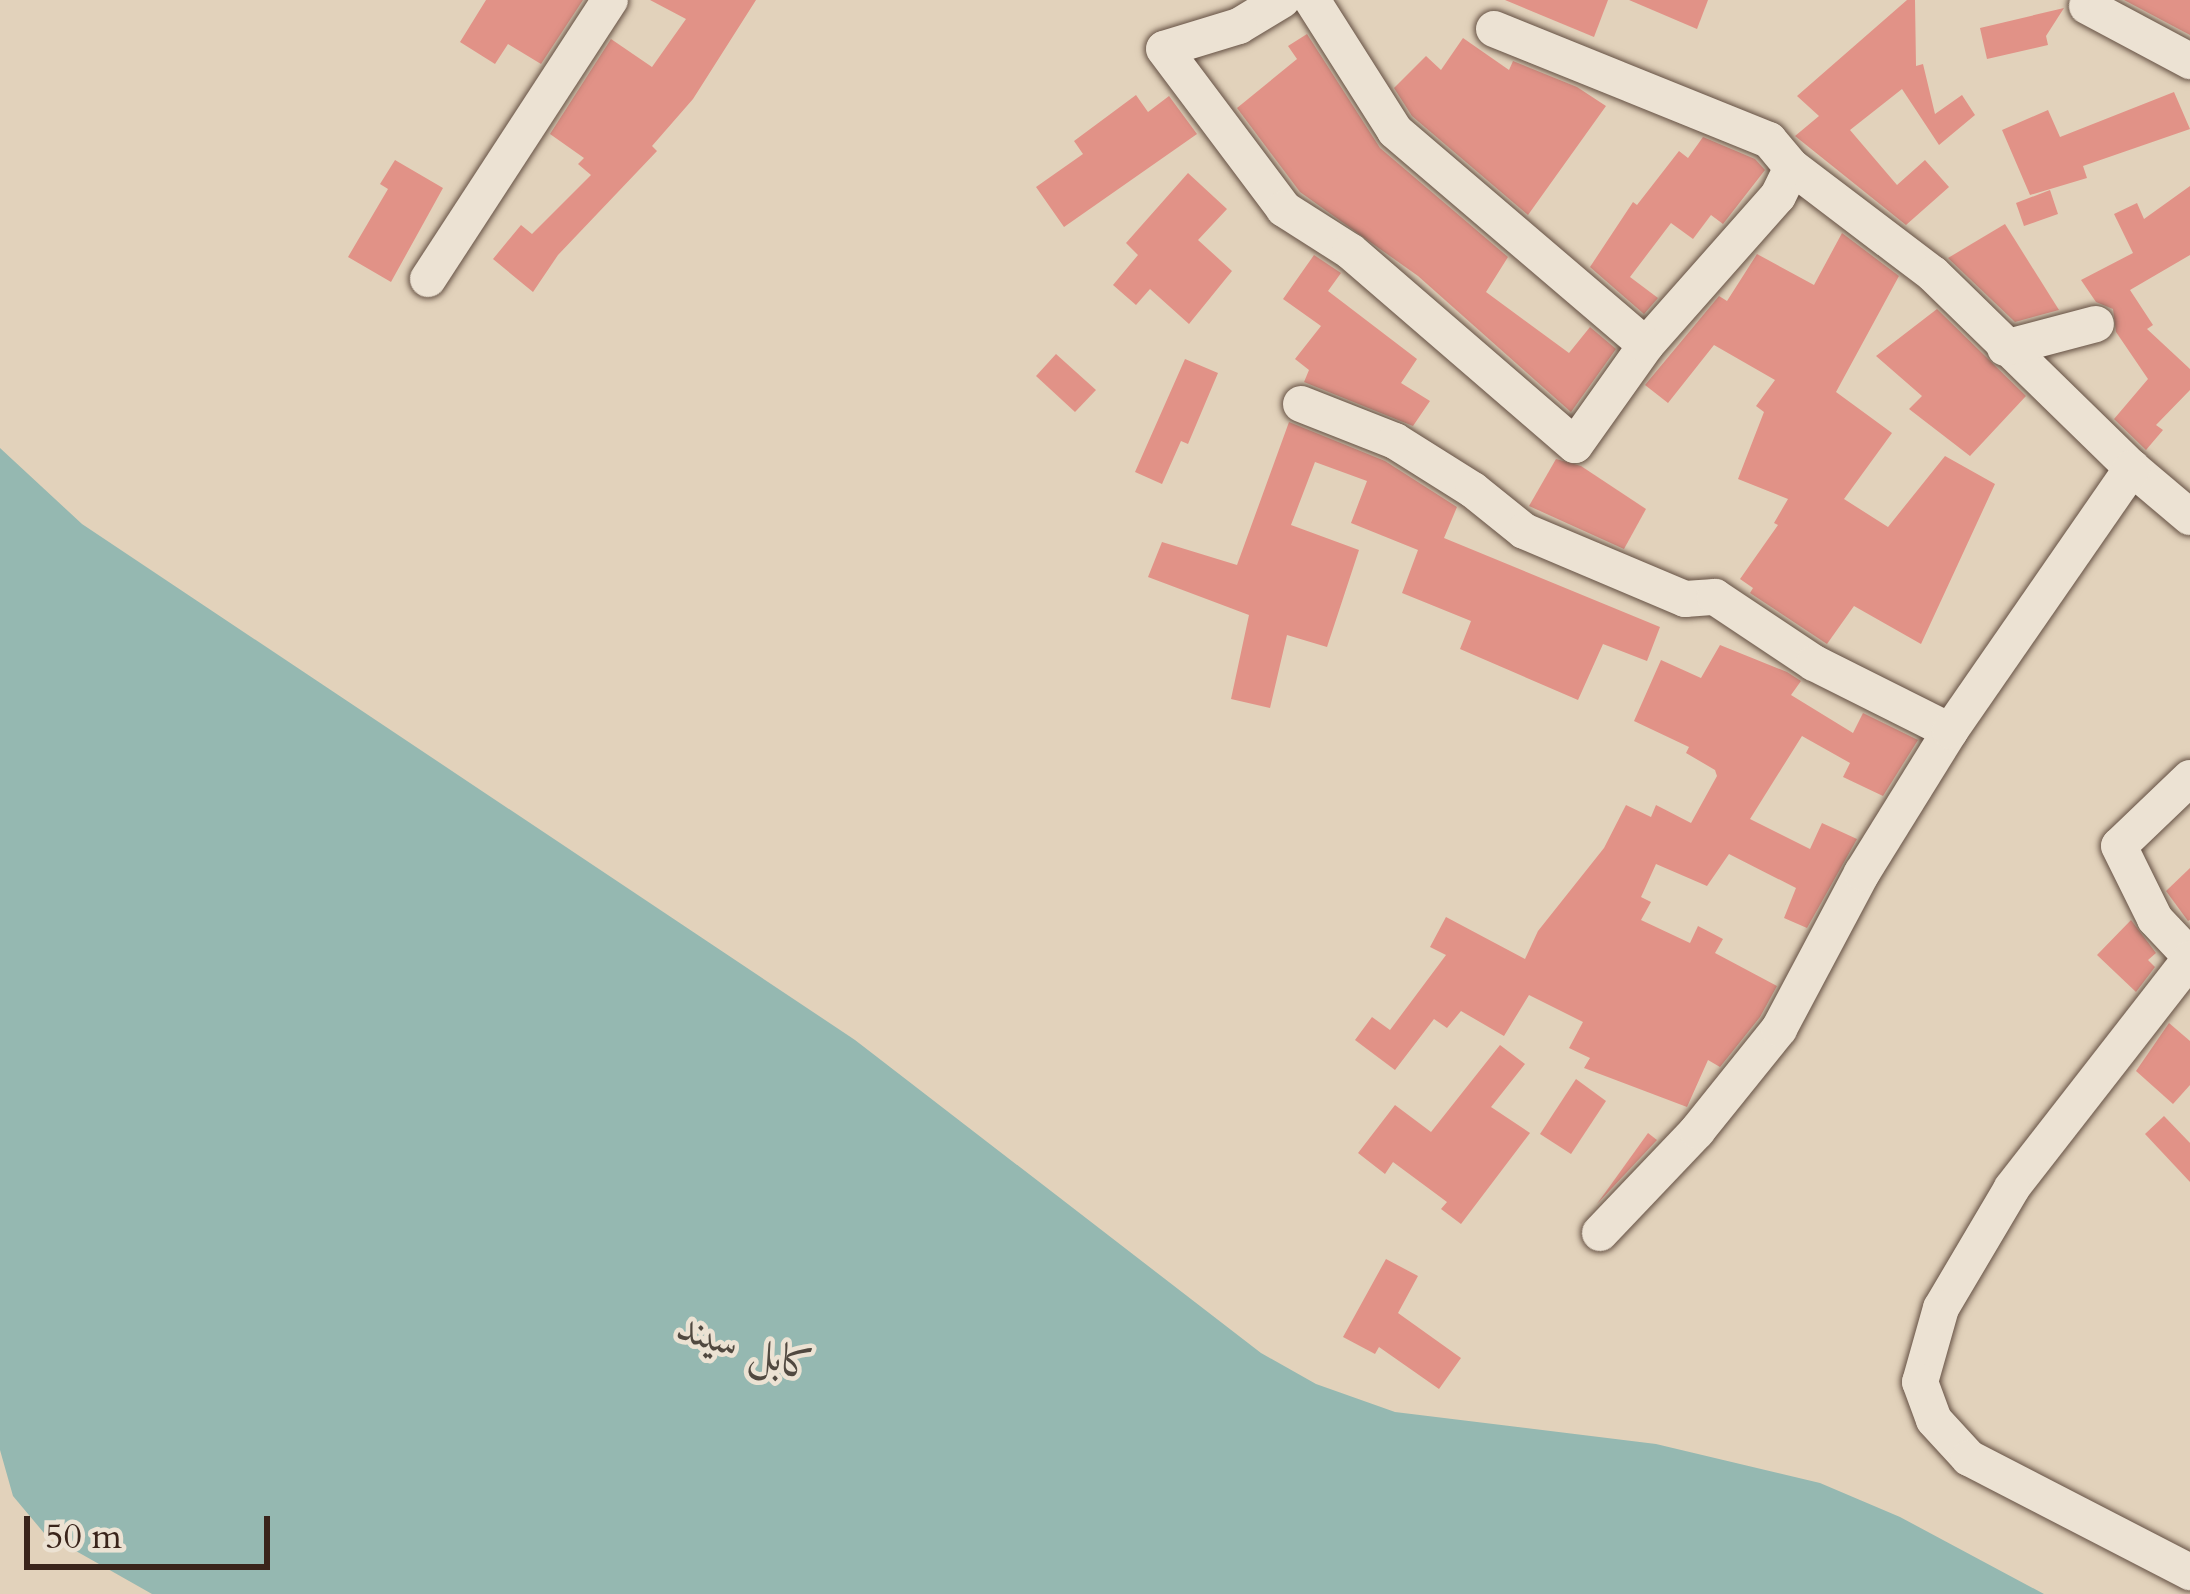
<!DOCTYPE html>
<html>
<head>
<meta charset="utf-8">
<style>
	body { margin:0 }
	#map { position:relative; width:2190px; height:1594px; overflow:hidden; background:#e2d2bb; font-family:Cardo,Amiri,serif }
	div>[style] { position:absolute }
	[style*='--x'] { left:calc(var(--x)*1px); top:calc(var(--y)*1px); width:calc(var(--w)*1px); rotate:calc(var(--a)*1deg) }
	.water>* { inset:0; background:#95b8b1 }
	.building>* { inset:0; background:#e19287 }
	.roads { filter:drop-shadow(0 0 3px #645043) drop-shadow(0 0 3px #645043) }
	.street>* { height:36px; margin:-18px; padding:0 18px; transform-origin:18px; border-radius:18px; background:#ece2d3 }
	span { translate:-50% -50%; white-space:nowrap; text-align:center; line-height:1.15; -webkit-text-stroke:9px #ece2d3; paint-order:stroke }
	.water-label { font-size:42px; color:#514940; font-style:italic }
	.scale { position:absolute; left:24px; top:1516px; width:246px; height:54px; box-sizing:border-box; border:6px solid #3a241b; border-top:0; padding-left:15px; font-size:36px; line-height:42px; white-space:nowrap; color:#3a241b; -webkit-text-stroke:9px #ece2d3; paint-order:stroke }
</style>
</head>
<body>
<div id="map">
	<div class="water">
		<div style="clip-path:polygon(0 448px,82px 524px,855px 1040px,1261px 1353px,1316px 1384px,1395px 1412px,1656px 1444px,1820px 1483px,1900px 1517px,2044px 1594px,152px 1594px,99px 1564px,44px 1533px,13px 1496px,0 1450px)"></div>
	</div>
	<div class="building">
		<div style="clip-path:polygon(486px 0,583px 0,541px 64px,508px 44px,495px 64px,460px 42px)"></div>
		<div style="clip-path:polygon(650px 0,756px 0,693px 99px,652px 146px,657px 151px,558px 255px,533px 292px,493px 259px,521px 225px,532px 234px,591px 175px,578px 164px,584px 158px,550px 134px,611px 39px,652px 67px,686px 19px)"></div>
		<div style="clip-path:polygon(1505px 0,1608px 0,1594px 37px)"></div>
		<div style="clip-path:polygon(1629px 0,1708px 0,1697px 29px)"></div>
		<div style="clip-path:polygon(1907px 0,1915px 0,1916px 66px,1923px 64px,1935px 114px,1962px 95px,1975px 115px,1939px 145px,1902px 89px,1850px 130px,1897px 185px,1925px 160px,1949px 187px,1906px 225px,1795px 136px,1819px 116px,1797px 96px)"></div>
		<div style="clip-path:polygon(2124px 0,2190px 0,2190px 35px)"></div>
		<div style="clip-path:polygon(2064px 8px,2046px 36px,2048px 45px,1987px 59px,1980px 28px)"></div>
		<div style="clip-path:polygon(1307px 34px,1380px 148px,1508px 257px,1486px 292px,1569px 353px,1590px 327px,1616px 349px,1571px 412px,1418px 276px,1300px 192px,1237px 108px,1297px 59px,1288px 46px)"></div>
		<div style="clip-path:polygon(1463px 38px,1509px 70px,1513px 61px,1577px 87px,1606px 106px,1528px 215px,1412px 116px,1394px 88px,1426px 56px,1441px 70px)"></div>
		<div style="clip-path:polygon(2174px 92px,2190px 129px,2083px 166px,2087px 178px,2030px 195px,2002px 130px,2048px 110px,2060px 137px)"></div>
		<div style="clip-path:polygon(1136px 95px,1148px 112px,1169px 96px,1197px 134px,1064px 227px,1036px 187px,1083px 154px,1074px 141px)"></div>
		<div style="clip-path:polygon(1703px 137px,1755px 159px,1765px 170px,1723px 224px,1711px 215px,1693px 239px,1671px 223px,1630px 277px,1658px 298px,1644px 314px,1590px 267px,1633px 202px,1637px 205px,1679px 151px,1688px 158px)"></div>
		<div style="clip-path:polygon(395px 160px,443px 188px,391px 282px,348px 257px,388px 189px,380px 184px)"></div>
		<div style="clip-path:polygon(1188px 173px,1227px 209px,1198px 240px,1232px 271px,1189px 324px,1150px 289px,1136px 305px,1113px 285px,1138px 255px,1126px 243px)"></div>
		<div style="clip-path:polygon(2190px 186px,2190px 255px,2130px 290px,2153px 325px,2147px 329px,2190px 369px,2190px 390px,2156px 425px,2163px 430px,2146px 450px,2114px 419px,2148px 379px,2116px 332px,2113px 309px,2096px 302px,2081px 280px,2133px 253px,2114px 214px,2137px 203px,2144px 219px)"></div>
		<div style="clip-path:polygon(2050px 190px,2058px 214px,2024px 226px,2016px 203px)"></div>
		<div style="clip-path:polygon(2005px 224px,2059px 310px,2015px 322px,1948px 258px)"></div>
		<div style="clip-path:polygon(1842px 233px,1899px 276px,1836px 392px,1892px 433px,1844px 499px,1888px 527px,1945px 456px,1995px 484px,1921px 644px,1854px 606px,1827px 644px,1750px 593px,1753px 588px,1740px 579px,1778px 525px,1774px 523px,1788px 499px,1738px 479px,1764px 412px,1756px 406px,1775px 380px,1714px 345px,1668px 403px,1645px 385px,1719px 296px,1727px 301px,1757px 254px,1814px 285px)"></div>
		<div style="clip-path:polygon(1314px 255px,1341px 273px,1328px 291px,1417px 359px,1401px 383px,1430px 401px,1413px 426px,1304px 382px,1309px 370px,1295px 359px,1321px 326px,1283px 299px)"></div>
		<div style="clip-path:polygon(1937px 309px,2026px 396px,1970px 456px,1909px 409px,1922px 396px,1876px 356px)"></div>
		<div style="clip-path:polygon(1056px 354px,1096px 390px,1075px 412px,1036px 376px)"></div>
		<div style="clip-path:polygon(1185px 359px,1218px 373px,1188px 444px,1181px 441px,1162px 484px,1135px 472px)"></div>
		<div style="clip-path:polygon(1289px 422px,1385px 461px,1457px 507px,1444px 538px,1660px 627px,1647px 661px,1603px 644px,1578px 700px,1460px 649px,1471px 621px,1402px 593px,1418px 550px,1351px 523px,1367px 481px,1315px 462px,1291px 525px,1359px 550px,1327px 647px,1287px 635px,1270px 708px,1231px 699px,1249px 615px,1148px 577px,1162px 542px,1237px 565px)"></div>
		<div style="clip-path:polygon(1556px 459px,1581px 466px,1646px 509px,1624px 549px,1529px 506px)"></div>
		<div style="clip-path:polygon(1720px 645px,1787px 672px,1801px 681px,1791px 695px,1853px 733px,1863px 713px,1918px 740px,1883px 796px,1843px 777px,1850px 763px,1802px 736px,1750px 819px,1810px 849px,1822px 823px,1857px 839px,1807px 928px,1784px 918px,1796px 888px,1729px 854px,1707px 886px,1656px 864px,1641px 897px,1651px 902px,1641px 920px,1690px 943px,1698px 926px,1723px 939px,1715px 953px,1777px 986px,1760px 1017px,1720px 1067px,1708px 1060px,1687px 1107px,1584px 1068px,1590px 1058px,1569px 1048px,1583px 1022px,1529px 995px,1504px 1036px,1461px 1011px,1447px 1028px,1434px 1019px,1395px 1070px,1355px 1040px,1372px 1017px,1390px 1030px,1446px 955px,1430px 947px,1446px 917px,1525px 959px,1538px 931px,1604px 848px,1626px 805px,1651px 817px,1656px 805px,1691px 823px,1717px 776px,1715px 770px,1686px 753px,1689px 747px,1634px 721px,1661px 660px,1701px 678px)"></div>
		<div style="clip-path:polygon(2190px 868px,2190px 920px,2188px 921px,2166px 891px)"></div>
		<div style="clip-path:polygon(2131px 920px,2156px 953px,2148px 960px,2155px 967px,2136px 992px,2097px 955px)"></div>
		<div style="clip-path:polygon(2169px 1023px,2190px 1041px,2190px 1085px,2173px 1104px,2136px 1071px)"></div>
		<div style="clip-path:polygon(1500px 1045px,1525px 1064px,1491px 1107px,1530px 1133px,1461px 1224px,1441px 1209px,1447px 1202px,1393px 1162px,1385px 1174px,1358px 1153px,1395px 1105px,1431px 1132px)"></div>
		<div style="clip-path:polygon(1576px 1079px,1606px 1101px,1571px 1154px,1540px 1134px)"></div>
		<div style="clip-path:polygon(2164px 1116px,2190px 1143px,2190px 1182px,2145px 1134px)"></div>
		<div style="clip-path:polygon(1648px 1133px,1657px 1140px,1597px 1204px)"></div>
		<div style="clip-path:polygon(1386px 1259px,1418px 1276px,1398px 1313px,1461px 1358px,1439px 1389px,1379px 1347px,1375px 1354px,1343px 1337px)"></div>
	</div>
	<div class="roads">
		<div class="street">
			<div style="--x:1282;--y:0;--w:50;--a:148.8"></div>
			<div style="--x:1239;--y:26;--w:78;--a:163"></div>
			<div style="--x:1164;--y:49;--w:200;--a:53.1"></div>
			<div style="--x:1284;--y:209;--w:78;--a:32.5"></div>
			<div style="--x:1350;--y:251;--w:297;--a:40.8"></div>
			<div style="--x:1575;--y:445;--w:123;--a:-54.6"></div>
			<div style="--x:1646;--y:345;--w:199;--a:-48.5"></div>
			<div style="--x:1778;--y:196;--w:32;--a:-64"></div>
			<div style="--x:1792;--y:167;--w:177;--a:37.2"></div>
			<div style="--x:1933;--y:274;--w:278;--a:44.3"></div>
			<div style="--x:2132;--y:468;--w:76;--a:40.2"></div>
			<div style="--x:1312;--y:0;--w:155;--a:57.6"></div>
			<div style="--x:1395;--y:131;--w:330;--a:40.5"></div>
			<div style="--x:2087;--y:6;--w:117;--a:28.1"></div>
			<div style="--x:1494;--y:29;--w:297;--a:22"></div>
			<div style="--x:1769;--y:140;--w:35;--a:50"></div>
			<div style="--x:428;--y:279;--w:333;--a:-56.9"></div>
			<div style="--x:2005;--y:348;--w:94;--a:-14.8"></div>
			<div style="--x:1301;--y:404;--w:101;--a:21.5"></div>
			<div style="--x:1395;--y:441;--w:92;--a:32.1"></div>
			<div style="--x:1473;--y:490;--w:65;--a:38.8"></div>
			<div style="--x:1524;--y:531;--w:175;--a:22.9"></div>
			<div style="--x:1685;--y:599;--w:30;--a:-4"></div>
			<div style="--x:1715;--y:597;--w:119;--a:33.7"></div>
			<div style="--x:1814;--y:663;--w:152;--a:26.6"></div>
			<div style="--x:2190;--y:778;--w:98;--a:136.2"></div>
			<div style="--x:2119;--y:846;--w:81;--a:63.7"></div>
			<div style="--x:2155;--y:919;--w:51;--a:46.6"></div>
			<div style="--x:2190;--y:959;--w:290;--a:127.9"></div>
			<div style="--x:2012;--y:1188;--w:139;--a:120.6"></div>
			<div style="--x:1941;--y:1308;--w:77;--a:105.8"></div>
			<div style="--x:1920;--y:1382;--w:40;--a:69.8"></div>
			<div style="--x:1934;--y:1420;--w:52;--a:47.4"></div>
			<div style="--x:1969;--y:1458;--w:249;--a:27.3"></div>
			<div style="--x:1600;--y:1233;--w:141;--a:-46.4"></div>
			<div style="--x:1697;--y:1131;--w:131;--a:-51.2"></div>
			<div style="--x:1779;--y:1029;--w:177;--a:-62"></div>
			<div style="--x:1862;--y:873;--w:167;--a:-58.2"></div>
			<div style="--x:1950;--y:731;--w:320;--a:-55.3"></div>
		</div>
	</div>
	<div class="water-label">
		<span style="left:747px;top:1348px;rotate:18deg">کابل سيند</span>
	</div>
	<div class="scale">50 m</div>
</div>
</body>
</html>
